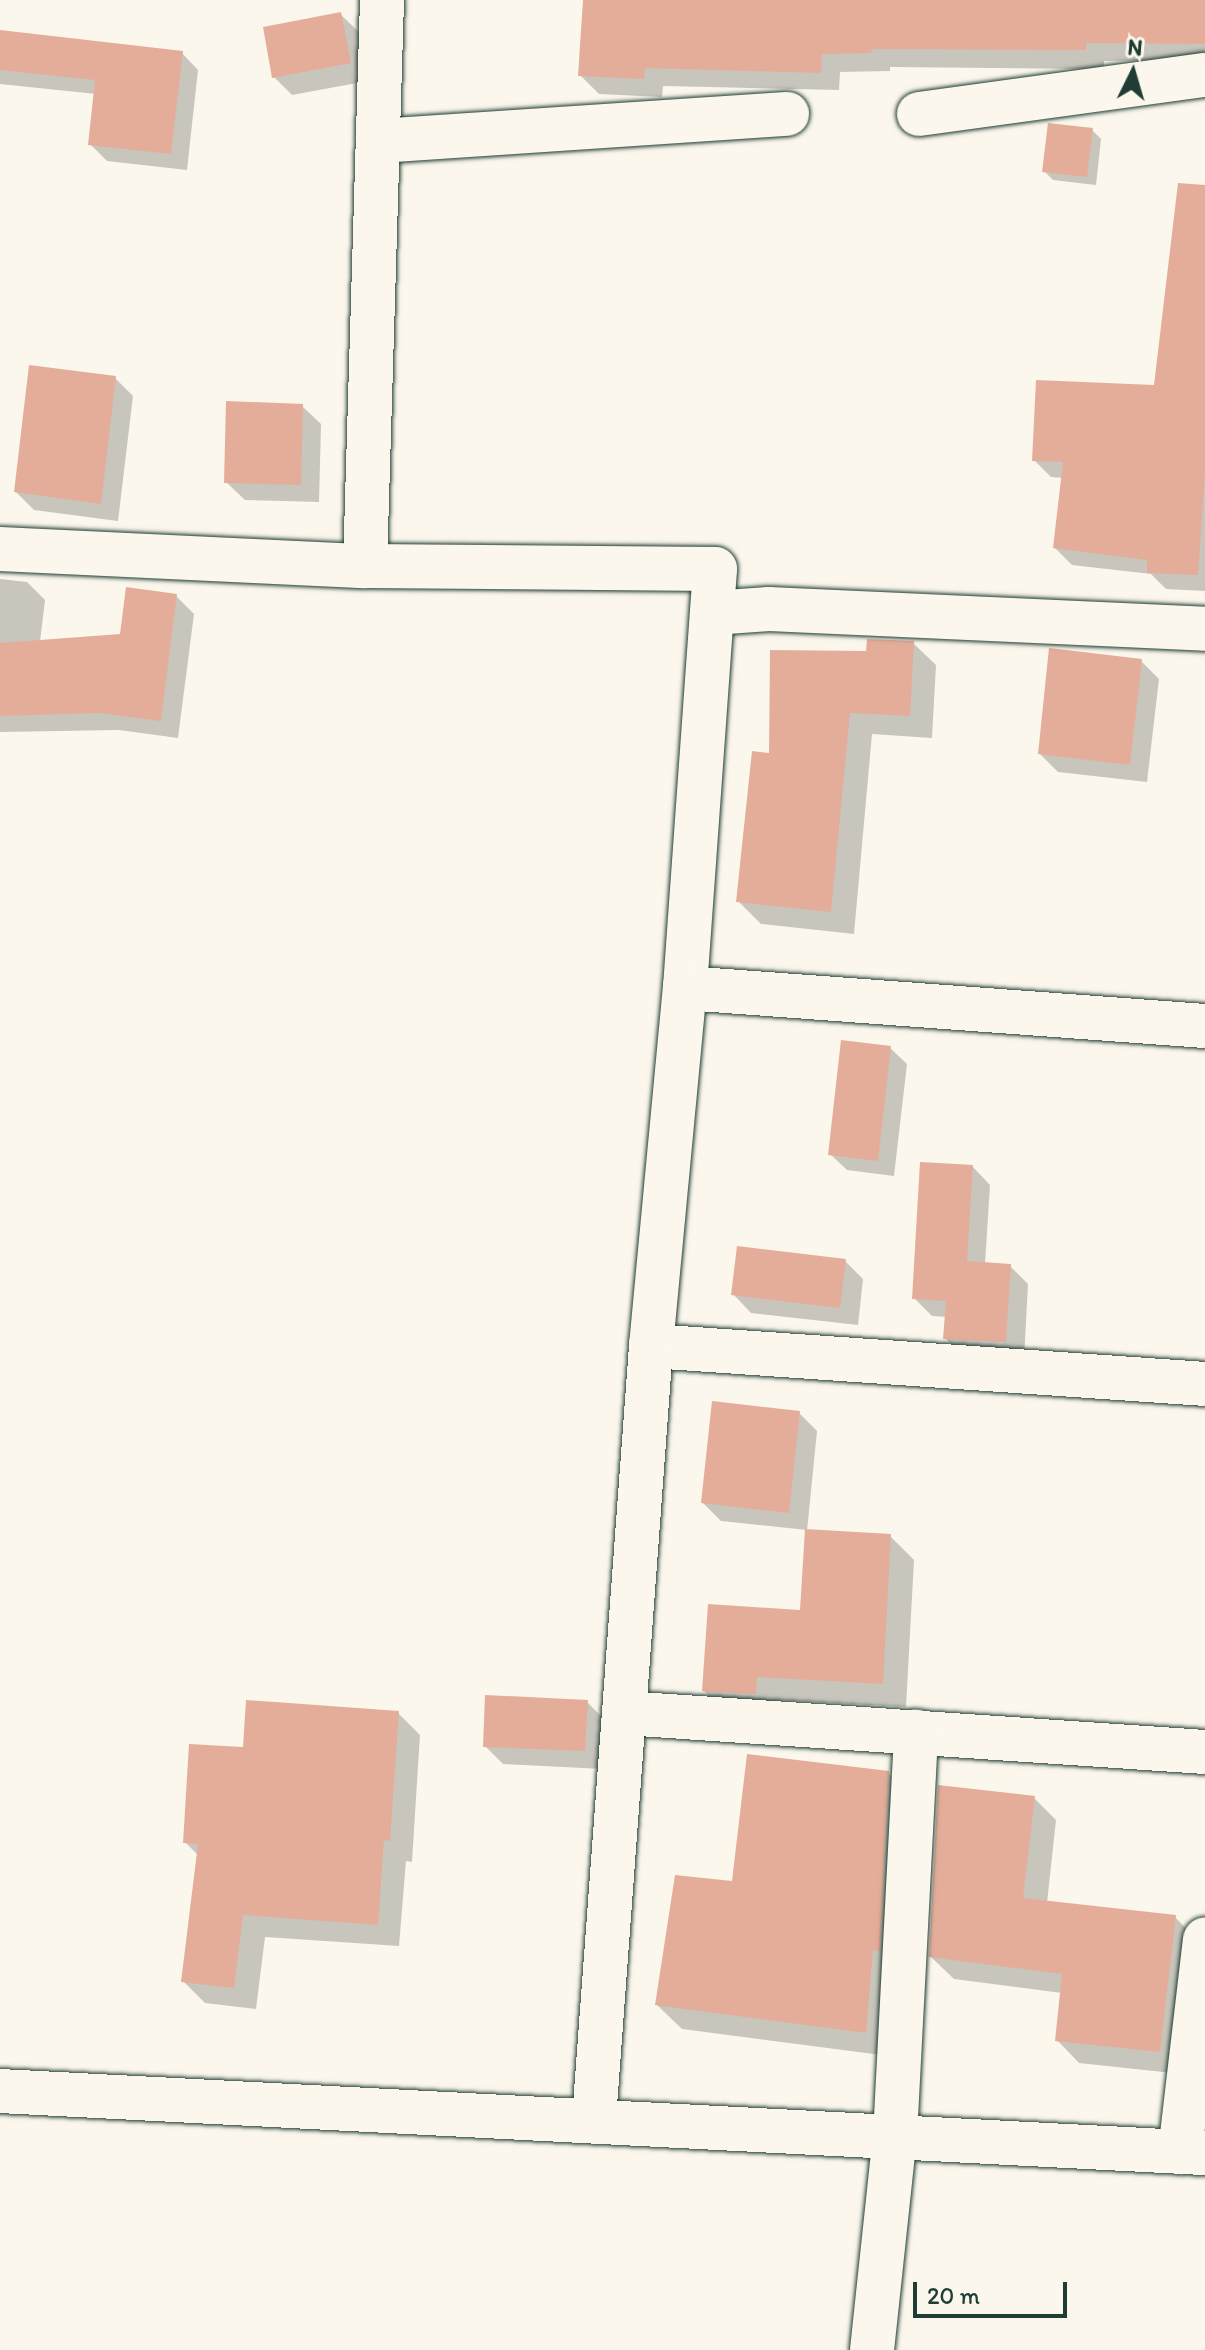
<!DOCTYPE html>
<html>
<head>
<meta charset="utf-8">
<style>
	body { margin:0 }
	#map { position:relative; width:1205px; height:2350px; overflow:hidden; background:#fbf7ec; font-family:Itim,sans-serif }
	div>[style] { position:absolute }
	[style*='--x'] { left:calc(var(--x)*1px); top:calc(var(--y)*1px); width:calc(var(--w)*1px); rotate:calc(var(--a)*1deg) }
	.shadow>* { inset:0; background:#0003 }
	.building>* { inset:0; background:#e4ad9a }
	.roads { filter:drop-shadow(0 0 2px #1f3d34) drop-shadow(0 0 2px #1f3d34) }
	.minor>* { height:44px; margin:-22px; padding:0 22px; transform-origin:22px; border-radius:22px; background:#fbf7ec }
	.tertiary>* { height:44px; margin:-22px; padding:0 22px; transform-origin:22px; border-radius:22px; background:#fbf7ec }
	span { translate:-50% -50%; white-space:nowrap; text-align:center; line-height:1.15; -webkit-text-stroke:6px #fbf7ec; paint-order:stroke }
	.north { position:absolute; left:1093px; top:32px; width:80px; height:80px; -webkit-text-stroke:6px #fbf7ec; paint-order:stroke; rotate:5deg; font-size:22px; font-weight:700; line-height:32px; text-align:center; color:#1f3d34 }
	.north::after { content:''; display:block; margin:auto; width:28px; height:36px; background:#1f3d34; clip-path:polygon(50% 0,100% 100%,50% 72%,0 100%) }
	.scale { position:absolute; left:913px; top:2282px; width:154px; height:36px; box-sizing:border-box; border:4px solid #1f3d34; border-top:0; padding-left:10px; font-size:24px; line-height:28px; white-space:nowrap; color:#1f3d34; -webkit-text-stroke:6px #fbf7ec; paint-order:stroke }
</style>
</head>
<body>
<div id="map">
	<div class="shadow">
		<div style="clip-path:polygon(585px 0,1205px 0,1205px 60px,1104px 61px,1104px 69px,890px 67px,890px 71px,840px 72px,839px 90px,663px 86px,662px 97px,599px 94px,581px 76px)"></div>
		<div style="clip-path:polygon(340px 14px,359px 32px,368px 81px,292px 95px,274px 77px)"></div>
		<div style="clip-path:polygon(0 32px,182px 53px,198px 70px,187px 170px,107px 161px,90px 144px,96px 94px,0 84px)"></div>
		<div style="clip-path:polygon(1092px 130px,1101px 139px,1096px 185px,1053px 180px,1044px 171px)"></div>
		<div style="clip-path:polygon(1205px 205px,1205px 591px,1166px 589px,1151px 574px,1072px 565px,1055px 548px,1064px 478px,1051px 477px,1034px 460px,1156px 387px)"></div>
		<div style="clip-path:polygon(115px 378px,133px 396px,118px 521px,34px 510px,16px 492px)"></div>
		<div style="clip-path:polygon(302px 406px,321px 424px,319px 502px,245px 500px,226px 482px)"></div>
		<div style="clip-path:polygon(0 579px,27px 582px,45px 600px,40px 642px,122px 635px,176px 596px,194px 614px,178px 738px,119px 730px,0 732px)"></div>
		<div style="clip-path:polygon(913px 643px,936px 665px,932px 738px,872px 734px,854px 934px,761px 924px,738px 901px,868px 653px)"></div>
		<div style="clip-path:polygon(1141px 661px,1159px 679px,1147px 782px,1058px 772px,1040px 754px)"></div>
		<div style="clip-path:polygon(890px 1048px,907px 1064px,894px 1176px,847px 1170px,830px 1154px)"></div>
		<div style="clip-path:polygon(972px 1166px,990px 1185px,985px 1264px,1010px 1266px,1028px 1284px,1024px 1360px,964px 1356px,945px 1338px,947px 1317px,932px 1316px,914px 1298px)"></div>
		<div style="clip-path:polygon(845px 1261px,863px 1279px,858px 1325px,751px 1313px,733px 1294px)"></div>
		<div style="clip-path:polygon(799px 1413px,817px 1431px,807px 1531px,890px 1536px,914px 1560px,906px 1707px,781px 1700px,780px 1717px,728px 1715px,704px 1691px,802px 1612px,807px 1530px,721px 1521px,703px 1503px)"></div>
		<div style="clip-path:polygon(587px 1702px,605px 1720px,603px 1769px,503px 1764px,485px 1746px)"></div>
		<div style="clip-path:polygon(398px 1713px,420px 1735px,412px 1862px,406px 1861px,399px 1946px,265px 1937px,256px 2009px,205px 2003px,183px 1981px,198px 1855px,185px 1842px,244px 1749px)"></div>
		<div style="clip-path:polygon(888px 1773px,912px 1797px,889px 2056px,682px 2029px,657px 2005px,734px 1883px)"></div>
		<div style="clip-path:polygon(1034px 1798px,1056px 1820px,1047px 1903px,1175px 1917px,1197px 1940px,1182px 2074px,1079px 2063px,1057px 2040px,1062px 1993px,954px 1979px,931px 1957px)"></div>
	</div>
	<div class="building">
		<div style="clip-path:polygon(583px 0,1205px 0,1205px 44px,1086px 43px,1086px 50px,872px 49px,871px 53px,822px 54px,821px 73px,645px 68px,644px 79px,578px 76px)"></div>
		<div style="clip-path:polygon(341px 12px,351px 63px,272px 78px,263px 27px)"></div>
		<div style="clip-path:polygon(0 30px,183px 51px,171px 154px,88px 145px,95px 80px,0 70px)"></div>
		<div style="clip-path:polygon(1048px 123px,1093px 128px,1087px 177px,1042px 172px)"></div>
		<div style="clip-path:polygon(1178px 183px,1205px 185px,1205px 471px,1198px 575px,1147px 573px,1147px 560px,1053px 548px,1063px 462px,1032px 461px,1036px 380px,1154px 385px)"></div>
		<div style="clip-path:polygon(29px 365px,116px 376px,101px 504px,14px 492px)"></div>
		<div style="clip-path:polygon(226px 401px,303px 404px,301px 485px,224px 483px)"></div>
		<div style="clip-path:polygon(126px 587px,177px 594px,161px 721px,100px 713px,0 716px,0 643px,120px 634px)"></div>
		<div style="clip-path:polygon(867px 639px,914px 641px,910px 716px,850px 713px,831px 912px,736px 902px,752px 751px,769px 753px,770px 650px,866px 651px)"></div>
		<div style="clip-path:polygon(1049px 648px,1142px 659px,1130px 765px,1038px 754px)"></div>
		<div style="clip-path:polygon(841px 1040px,891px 1046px,878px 1161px,828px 1155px)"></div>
		<div style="clip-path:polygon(920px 1162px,973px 1165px,967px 1261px,1011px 1264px,1006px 1342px,943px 1339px,946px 1301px,912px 1299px)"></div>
		<div style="clip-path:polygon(737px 1246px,846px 1259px,840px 1308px,731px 1295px)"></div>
		<div style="clip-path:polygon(712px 1401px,800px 1411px,789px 1513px,701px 1503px)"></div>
		<div style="clip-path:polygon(805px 1529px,891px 1534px,883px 1684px,757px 1677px,756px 1694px,702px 1691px,708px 1604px,800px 1610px)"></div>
		<div style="clip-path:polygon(485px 1695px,588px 1700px,585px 1751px,483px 1747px)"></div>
		<div style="clip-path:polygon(246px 1700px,399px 1711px,390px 1841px,384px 1840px,378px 1925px,243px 1915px,234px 1988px,181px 1982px,198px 1844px,183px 1843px,189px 1744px,243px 1747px)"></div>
		<div style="clip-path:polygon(747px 1754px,889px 1771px,880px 1951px,873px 1950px,866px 2033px,655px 2005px,675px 1875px,732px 1881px)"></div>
		<div style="clip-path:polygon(938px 1785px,1035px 1796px,1023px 1898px,1176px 1915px,1160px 2052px,1055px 2041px,1062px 1974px,929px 1957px)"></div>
	</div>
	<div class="roads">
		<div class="minor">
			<div style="--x:919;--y:114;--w:289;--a:-7.8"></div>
			<div style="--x:378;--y:141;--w:410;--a:-3.8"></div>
			<div style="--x:0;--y:549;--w:365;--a:2.7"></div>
			<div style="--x:365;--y:566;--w:350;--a:0.5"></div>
			<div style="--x:715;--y:569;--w:420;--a:94.1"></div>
			<div style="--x:685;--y:988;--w:521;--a:4.18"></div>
			<div style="--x:365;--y:566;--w:566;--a:-88.28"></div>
			<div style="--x:712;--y:613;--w:57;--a:-4"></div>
			<div style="--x:769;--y:609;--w:436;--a:2.6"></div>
			<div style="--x:651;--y:1346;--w:555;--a:3.92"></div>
			<div style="--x:624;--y:1713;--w:582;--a:3.84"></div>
			<div style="--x:594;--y:2119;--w:775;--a:-85.78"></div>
			<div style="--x:651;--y:1346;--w:360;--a:-84.6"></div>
			<div style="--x:1180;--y:2152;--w:214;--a:-83.3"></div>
			<div style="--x:872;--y:2350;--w:215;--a:-83.9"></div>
			<div style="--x:895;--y:2136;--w:405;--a:-87"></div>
		</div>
		<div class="tertiary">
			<div style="--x:0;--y:2091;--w:1207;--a:2.95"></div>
		</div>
	</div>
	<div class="north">N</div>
	<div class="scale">20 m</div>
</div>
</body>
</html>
